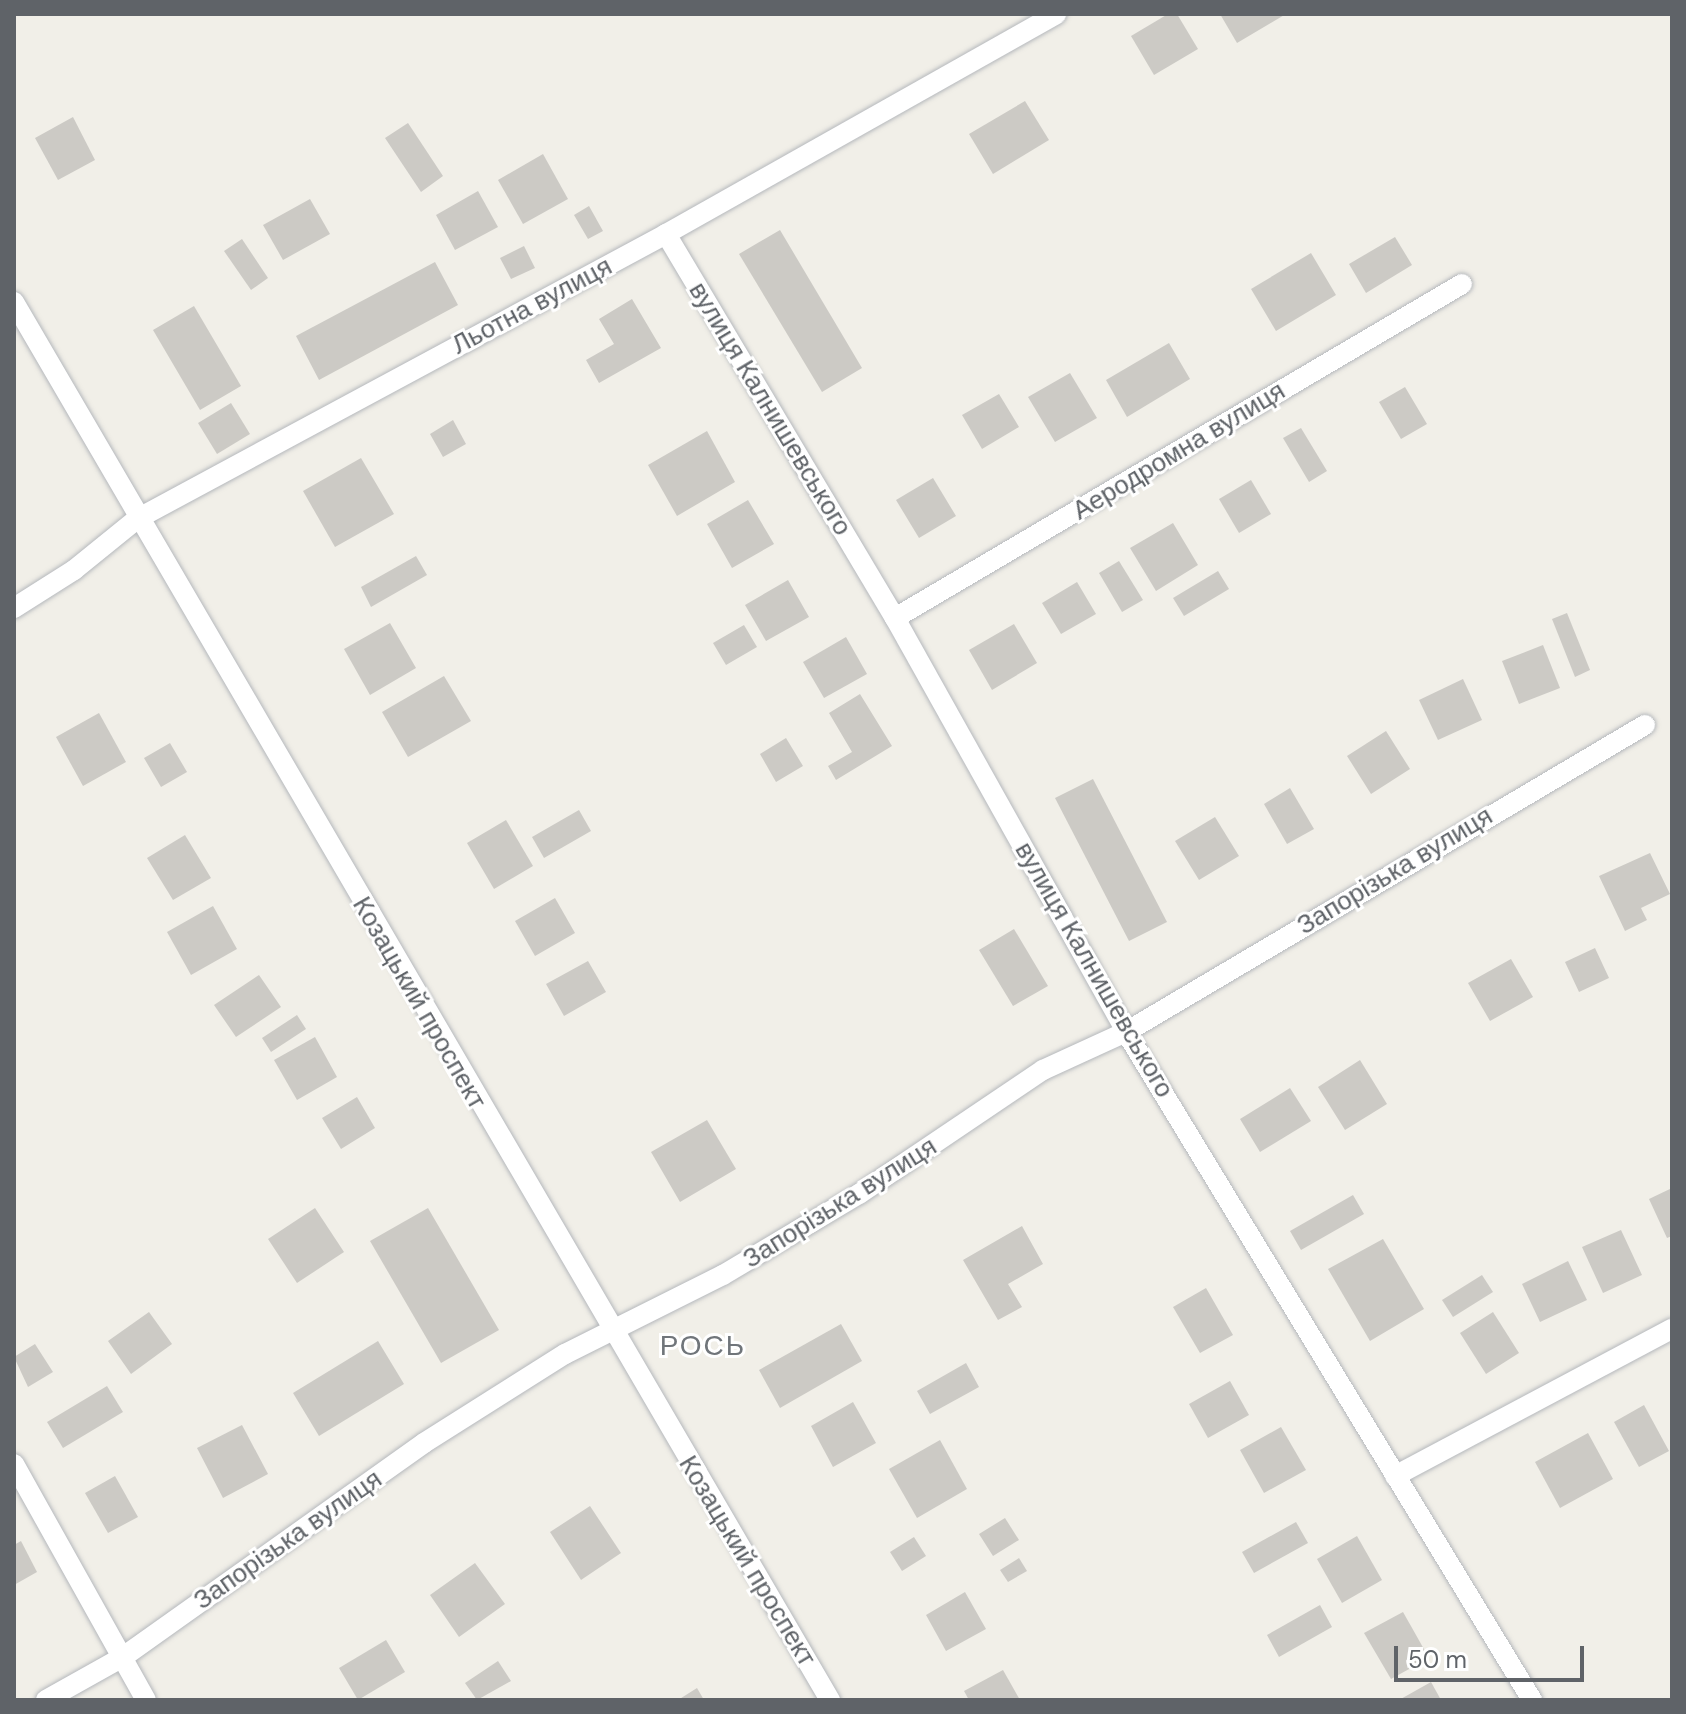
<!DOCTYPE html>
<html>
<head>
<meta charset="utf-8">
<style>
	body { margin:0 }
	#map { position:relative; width:1686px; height:1714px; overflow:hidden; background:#f1efe8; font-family:"DM Sans",sans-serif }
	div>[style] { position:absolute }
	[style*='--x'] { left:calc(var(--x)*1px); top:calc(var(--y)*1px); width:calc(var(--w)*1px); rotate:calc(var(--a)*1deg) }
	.building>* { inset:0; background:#cccac5 }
	.roads { filter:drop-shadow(0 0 2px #b5b8bc) drop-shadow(0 0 2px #b5b8bc) }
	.minor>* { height:20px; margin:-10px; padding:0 10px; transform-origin:10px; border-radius:10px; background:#fff }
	span { translate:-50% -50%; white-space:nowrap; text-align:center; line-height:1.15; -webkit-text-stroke:6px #fff; paint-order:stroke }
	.street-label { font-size:26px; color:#5f6368 }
	.neighbourhood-label { font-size:28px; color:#70757a; letter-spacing:2px }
	.frame { position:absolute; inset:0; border:16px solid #5f6368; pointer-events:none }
	.scale { position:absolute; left:1394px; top:1646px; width:190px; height:36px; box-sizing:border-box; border:4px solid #5f6368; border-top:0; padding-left:10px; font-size:24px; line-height:28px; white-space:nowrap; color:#5f6368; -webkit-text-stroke:6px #fff; paint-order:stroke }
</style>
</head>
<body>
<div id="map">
	<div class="building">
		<div style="clip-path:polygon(1168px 14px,1177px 14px,1198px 49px,1154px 75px,1131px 36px)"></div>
		<div style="clip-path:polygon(1220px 14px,1286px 14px,1237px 43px)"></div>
		<div style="clip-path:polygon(1025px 101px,1049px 140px,993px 174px,969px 134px)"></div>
		<div style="clip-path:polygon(73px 117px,95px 160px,58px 180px,35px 138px)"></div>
		<div style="clip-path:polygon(408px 123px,443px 176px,421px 192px,385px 138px)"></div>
		<div style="clip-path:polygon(543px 154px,568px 199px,523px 224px,498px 180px)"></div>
		<div style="clip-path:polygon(478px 191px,498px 227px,455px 250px,436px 215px)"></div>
		<div style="clip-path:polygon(310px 199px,330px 234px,283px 260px,263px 225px)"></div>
		<div style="clip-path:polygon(589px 206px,603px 231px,588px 239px,574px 215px)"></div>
		<div style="clip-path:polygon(780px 230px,862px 368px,822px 392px,739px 254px)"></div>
		<div style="clip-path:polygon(1395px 237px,1412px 265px,1366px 293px,1349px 264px)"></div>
		<div style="clip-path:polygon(242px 239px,268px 278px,251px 290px,224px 251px)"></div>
		<div style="clip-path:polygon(524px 246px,535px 268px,511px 279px,500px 258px)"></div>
		<div style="clip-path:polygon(1311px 253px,1336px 295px,1276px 331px,1251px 289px)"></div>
		<div style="clip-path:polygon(435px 262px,458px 305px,319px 380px,296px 336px)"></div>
		<div style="clip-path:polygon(632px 299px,661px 348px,599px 383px,586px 360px,614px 344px,599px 319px)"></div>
		<div style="clip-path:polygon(194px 306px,241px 386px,200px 410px,153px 330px)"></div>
		<div style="clip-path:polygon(1169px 343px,1190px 379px,1127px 417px,1106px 380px)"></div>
		<div style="clip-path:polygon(1070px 373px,1097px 418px,1055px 442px,1028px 397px)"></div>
		<div style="clip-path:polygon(1405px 387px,1427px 424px,1401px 439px,1379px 402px)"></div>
		<div style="clip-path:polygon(999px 394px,1019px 427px,982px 449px,962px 415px)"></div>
		<div style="clip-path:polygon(231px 403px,250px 434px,217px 454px,198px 423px)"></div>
		<div style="clip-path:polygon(453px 420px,466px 444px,443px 457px,430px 434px)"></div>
		<div style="clip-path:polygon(1301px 428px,1327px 471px,1309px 482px,1283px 438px)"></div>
		<div style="clip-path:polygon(707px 431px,735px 482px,677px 516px,648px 465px)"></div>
		<div style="clip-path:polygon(361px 458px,394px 514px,335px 547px,303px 491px)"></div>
		<div style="clip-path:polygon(933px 478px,956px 516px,919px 538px,896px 500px)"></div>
		<div style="clip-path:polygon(1251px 480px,1271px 514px,1239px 533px,1219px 499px)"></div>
		<div style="clip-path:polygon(748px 500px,774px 544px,732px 568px,707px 524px)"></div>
		<div style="clip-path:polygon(1173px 523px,1198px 565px,1156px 591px,1130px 548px)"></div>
		<div style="clip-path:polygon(416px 556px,427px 575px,371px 607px,361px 587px)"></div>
		<div style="clip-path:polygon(1119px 561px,1143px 600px,1122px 612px,1099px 573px)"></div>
		<div style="clip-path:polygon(1218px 571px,1229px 589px,1184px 616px,1173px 598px)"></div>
		<div style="clip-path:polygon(788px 580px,809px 617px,766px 641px,745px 605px)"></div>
		<div style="clip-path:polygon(1077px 582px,1096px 614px,1061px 634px,1042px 603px)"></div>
		<div style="clip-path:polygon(1567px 613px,1590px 670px,1575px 677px,1552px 619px)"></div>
		<div style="clip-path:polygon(390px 623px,416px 668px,370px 695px,344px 649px)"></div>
		<div style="clip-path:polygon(1014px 624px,1037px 663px,992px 690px,969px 650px)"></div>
		<div style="clip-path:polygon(744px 625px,757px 647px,726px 665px,713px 643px)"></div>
		<div style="clip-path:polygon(846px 637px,867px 674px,824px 698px,803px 662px)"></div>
		<div style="clip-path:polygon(1543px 645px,1560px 688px,1519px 704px,1502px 661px)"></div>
		<div style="clip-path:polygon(444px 676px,471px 721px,408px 757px,382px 712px)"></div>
		<div style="clip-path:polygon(1463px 679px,1482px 720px,1438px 740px,1419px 700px)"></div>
		<div style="clip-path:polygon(860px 694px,892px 746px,836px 780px,828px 766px,852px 752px,829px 713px)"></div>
		<div style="clip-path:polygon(99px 713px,126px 762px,83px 786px,56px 737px)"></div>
		<div style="clip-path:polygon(1386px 731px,1410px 769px,1371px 794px,1347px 756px)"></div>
		<div style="clip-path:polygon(786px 738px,803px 766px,776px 782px,760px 754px)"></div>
		<div style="clip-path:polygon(170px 743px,187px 772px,161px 787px,144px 758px)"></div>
		<div style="clip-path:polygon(1093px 779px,1167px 922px,1129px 941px,1055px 798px)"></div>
		<div style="clip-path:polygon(1290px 788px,1314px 829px,1287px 844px,1264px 804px)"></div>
		<div style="clip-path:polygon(579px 810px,591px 831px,544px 858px,532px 837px)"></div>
		<div style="clip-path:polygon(1215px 817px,1239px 856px,1199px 880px,1175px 841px)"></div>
		<div style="clip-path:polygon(506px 820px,533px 866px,494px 889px,467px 843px)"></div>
		<div style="clip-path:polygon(185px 835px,211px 878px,173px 900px,147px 858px)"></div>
		<div style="clip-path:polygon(1650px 853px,1670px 894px,1641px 908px,1647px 920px,1625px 931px,1599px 876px)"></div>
		<div style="clip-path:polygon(555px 898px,575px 933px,535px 956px,515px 921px)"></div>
		<div style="clip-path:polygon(213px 906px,237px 949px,191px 975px,167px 932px)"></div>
		<div style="clip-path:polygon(1014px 929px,1048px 986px,1013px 1006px,979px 950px)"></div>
		<div style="clip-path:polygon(1595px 948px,1609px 978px,1579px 992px,1565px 962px)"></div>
		<div style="clip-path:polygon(1511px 959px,1533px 997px,1490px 1021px,1468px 983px)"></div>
		<div style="clip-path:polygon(588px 961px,606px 992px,564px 1016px,546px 984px)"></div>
		<div style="clip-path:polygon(259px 975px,281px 1007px,236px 1037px,214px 1005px)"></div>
		<div style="clip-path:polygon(297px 1015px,306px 1029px,271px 1052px,262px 1038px)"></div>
		<div style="clip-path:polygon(315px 1037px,337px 1077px,297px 1100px,274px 1060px)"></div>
		<div style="clip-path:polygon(1360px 1060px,1387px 1104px,1345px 1130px,1318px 1087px)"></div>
		<div style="clip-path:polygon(1290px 1088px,1311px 1121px,1260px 1152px,1240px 1119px)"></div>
		<div style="clip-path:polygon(357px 1097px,375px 1128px,341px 1149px,322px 1118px)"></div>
		<div style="clip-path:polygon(707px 1120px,736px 1169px,680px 1202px,651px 1152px)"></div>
		<div style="clip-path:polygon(1672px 1188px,1672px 1236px,1667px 1238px,1649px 1199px)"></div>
		<div style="clip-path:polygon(1353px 1195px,1364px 1214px,1301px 1250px,1290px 1231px)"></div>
		<div style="clip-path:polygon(315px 1208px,344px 1252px,297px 1283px,268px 1239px)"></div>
		<div style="clip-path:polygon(428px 1208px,499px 1330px,441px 1363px,370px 1241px)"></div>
		<div style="clip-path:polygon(1022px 1226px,1043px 1264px,1008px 1284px,1022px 1307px,998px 1320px,963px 1260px)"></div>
		<div style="clip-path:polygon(1621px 1230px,1642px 1275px,1603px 1293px,1582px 1247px)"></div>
		<div style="clip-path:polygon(1383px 1239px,1424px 1309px,1370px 1341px,1328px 1269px)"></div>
		<div style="clip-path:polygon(1568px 1261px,1587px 1300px,1540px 1322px,1522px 1284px)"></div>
		<div style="clip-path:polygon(1482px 1275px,1493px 1292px,1453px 1317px,1442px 1300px)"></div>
		<div style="clip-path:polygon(1206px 1288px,1233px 1335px,1200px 1353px,1173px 1307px)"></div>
		<div style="clip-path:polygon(149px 1312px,172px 1344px,131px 1374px,108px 1341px)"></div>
		<div style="clip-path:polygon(1493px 1312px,1519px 1353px,1486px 1374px,1460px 1333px)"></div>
		<div style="clip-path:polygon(841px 1324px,862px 1361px,780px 1408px,759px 1370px)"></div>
		<div style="clip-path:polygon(378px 1341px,404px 1384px,319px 1436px,293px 1393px)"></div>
		<div style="clip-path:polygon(35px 1344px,53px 1372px,28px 1387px,14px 1357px)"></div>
		<div style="clip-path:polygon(966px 1363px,979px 1387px,930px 1414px,917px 1391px)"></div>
		<div style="clip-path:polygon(1230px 1381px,1249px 1415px,1208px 1438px,1189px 1404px)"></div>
		<div style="clip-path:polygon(107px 1386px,123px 1412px,63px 1448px,47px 1422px)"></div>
		<div style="clip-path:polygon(853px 1402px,876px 1443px,833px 1467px,811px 1426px)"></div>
		<div style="clip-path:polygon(1644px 1405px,1669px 1451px,1639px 1467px,1614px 1422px)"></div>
		<div style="clip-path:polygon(242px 1425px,268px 1474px,223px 1498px,197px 1448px)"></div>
		<div style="clip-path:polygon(1281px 1427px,1306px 1470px,1264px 1493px,1240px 1450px)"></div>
		<div style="clip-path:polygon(1588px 1433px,1613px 1479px,1560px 1508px,1535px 1462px)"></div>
		<div style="clip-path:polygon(940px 1440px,967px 1489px,917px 1518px,889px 1469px)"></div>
		<div style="clip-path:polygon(115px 1476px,138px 1517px,108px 1533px,85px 1493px)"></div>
		<div style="clip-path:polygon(590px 1506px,621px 1553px,581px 1580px,550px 1532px)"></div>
		<div style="clip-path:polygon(1005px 1518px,1019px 1540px,993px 1556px,979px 1534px)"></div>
		<div style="clip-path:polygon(1296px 1522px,1308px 1543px,1254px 1573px,1242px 1552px)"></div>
		<div style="clip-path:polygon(1357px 1536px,1382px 1580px,1342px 1603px,1317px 1559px)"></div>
		<div style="clip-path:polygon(914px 1537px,926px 1556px,902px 1571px,890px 1552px)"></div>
		<div style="clip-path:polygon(21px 1541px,37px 1572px,14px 1585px,14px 1545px)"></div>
		<div style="clip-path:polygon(1019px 1558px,1027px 1571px,1008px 1582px,1000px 1570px)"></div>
		<div style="clip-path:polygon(475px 1563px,505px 1604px,459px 1637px,430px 1595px)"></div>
		<div style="clip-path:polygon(965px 1592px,986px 1629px,946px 1651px,926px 1615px)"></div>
		<div style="clip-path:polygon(1320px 1605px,1332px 1627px,1279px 1657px,1267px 1635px)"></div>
		<div style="clip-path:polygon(1403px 1612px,1429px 1658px,1391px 1679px,1364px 1633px)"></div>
		<div style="clip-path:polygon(386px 1640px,405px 1672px,358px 1700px,339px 1668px)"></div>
		<div style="clip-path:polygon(498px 1661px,511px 1681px,477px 1700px,465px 1683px)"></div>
		<div style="clip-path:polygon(1003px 1670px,1020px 1700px,969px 1700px,964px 1691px)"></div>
		<div style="clip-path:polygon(1431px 1682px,1441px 1700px,1399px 1700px)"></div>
		<div style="clip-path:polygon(697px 1688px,704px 1700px,678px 1700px)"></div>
	</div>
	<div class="roads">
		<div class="minor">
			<div style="--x:666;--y:234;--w:447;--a:59.2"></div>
			<div style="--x:895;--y:618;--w:474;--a:60.8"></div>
			<div style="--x:1126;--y:1032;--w:782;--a:58.71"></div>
			<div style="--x:14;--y:302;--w:1619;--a:59.73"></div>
			<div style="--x:14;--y:608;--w:71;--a:-32.3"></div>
			<div style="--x:74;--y:570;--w:81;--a:-39"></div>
			<div style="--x:137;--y:519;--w:601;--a:-28.31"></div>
			<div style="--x:666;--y:234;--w:448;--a:-29.4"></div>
			<div style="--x:895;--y:618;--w:658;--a:-30.5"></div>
			<div style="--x:14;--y:1464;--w:270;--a:60.8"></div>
			<div style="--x:1395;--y:1476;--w:314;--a:-28"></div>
			<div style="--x:46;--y:1700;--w:88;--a:-29.2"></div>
			<div style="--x:123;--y:1657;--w:369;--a:-35.4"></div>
			<div style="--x:424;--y:1443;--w:167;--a:-32.3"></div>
			<div style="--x:565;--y:1354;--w:177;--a:-26.6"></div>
			<div style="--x:723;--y:1275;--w:158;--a:-30.8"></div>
			<div style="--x:859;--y:1194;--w:222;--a:-34"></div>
			<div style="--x:1043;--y:1070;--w:91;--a:-24.6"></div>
			<div style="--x:1126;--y:1032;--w:603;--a:-30.61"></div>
		</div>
	</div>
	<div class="street-label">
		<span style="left:532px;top:306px;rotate:-28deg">Льотна вулиця</span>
		<span style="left:770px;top:409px;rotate:59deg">вулиця Калнишевського</span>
		<span style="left:1179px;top:451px;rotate:-31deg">Аеродромна вулиця</span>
		<span style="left:1395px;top:871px;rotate:-31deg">Запорізька вулиця</span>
		<span style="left:1094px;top:970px;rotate:60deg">вулиця Калнишевського</span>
		<span style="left:419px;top:1003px;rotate:60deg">Козацький проспект</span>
		<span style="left:840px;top:1203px;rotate:-32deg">Запорізька вулиця</span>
		<span style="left:288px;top:1540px;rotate:-35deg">Запорізька вулиця</span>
		<span style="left:747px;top:1561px;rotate:59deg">Козацький проспект</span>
	</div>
	<div class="neighbourhood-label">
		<span style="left:703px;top:1346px">РОСЬ</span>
	</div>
	<div class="frame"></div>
	<div class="scale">50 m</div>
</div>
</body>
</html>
